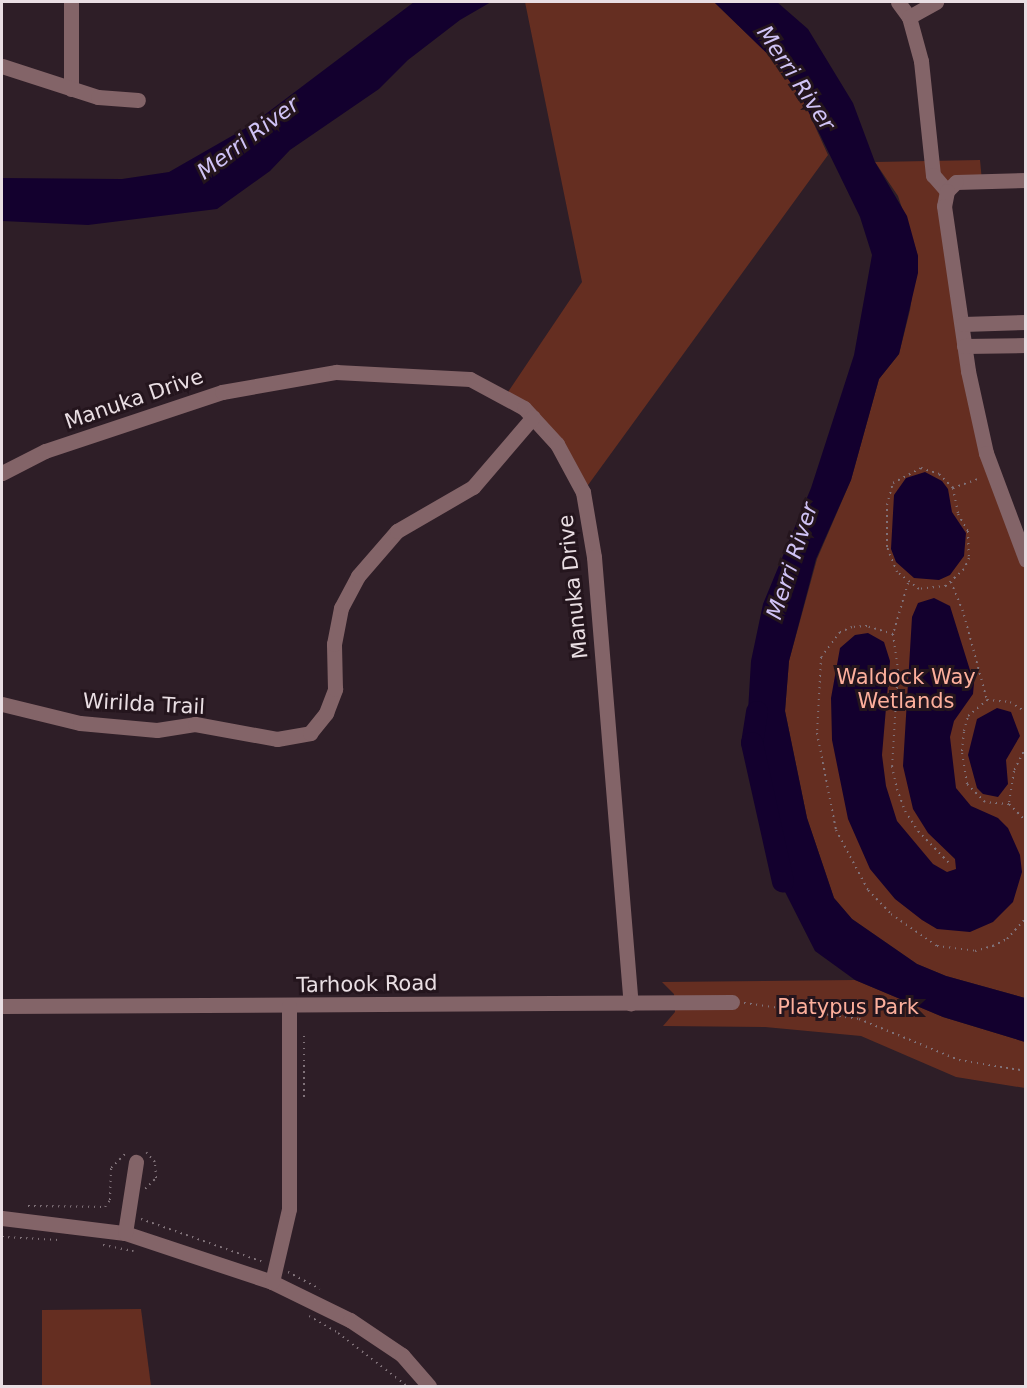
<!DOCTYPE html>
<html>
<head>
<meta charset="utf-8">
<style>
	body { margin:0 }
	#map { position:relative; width:1027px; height:1388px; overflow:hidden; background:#2e1e27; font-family:"DejaVu Sans",sans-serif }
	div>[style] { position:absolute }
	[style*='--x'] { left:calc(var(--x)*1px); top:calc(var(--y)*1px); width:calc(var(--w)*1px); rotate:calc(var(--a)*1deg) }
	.green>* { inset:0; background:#652e21 }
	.water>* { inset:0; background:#13002e }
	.river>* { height:22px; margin:-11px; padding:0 11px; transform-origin:11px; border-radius:11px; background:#13002e }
	.path>* { height:2px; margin-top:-1px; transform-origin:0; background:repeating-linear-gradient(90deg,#807279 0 1.5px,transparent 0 6px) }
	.minor>* { height:15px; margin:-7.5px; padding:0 7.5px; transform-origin:7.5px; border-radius:7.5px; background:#836468 }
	span { translate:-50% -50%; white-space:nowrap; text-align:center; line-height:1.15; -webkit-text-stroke:6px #24151d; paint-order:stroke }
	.street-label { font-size:21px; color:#e9dee3 }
	.park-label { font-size:21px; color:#fdaf9c }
	.water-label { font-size:22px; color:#d0c3f6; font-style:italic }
	.frame { position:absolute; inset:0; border:3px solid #e9dee3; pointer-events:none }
</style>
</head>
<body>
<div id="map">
	<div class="green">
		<div style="clip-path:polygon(525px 2px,714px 2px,776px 62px,803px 100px,828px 155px,583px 492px,557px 444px,504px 398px,582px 282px)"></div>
		<div style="clip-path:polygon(980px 160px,982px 181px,947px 192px,968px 371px,1025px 560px,1025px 998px,946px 976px,917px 964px,852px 919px,834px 898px,807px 818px,785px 711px,789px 661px,817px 559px,851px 480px,879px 379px,899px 354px,910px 310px,918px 256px,898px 196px,875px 162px)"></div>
		<div style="clip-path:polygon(855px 980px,943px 1017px,1025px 1042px,1025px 1088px,956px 1077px,861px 1036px,765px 1027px,663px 1026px,675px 1012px,674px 994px,662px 982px)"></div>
		<div style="clip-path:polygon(141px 1309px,151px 1386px,42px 1386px,42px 1310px)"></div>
	</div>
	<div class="water">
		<div style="clip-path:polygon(414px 2px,491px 2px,460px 20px,408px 60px,379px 89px,290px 150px,270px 171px,217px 209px,88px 225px,2px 221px,2px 178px,122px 179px,169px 172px,251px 125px)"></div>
		<div style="clip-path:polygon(714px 2px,777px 2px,808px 29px,853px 103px,875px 162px,907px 216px,918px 256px,918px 273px,899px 354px,879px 379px,851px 480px,816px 559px,789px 661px,785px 711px,807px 818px,834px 898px,852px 919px,917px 964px,946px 976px,1025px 998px,1025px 1042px,943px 1017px,855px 980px,815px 951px,780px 882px,775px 843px,763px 809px,754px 754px,748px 711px,751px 661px,763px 604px,811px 488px,854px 355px,872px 255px,860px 217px,803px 100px,776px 62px)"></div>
		<div style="clip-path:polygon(925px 472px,942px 481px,948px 489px,952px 512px,966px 533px,964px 556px,950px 575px,939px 580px,914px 578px,896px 562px,891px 549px,894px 495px,906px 478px)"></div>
		<div style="clip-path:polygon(934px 598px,950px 606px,974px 683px,973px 694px,954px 721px,950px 737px,956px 788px,971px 806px,998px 818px,1008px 828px,1020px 855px,1022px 872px,1013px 902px,993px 922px,970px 932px,937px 929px,922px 920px,895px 899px,870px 869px,848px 819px,832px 740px,831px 698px,840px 648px,855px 635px,868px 633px,884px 642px,890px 661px,882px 755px,886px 786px,897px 821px,933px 864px,947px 872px,956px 869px,955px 859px,928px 833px,913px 809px,903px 766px,912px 617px,918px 603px)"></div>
		<div style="clip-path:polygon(997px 708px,1011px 712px,1020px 736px,1006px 760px,1008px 784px,998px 797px,983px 794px,977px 788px,968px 755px,977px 719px)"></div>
	</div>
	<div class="river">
		<div style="--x:757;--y:712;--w:31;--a:99"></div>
		<div style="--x:752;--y:743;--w:142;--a:77.4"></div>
	</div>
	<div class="path">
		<div style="--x:953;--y:488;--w:26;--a:79"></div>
		<div style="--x:958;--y:514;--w:20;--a:60"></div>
		<div style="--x:968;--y:531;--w:27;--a:88"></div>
		<div style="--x:969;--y:558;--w:12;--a:114"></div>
		<div style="--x:964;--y:569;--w:25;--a:137"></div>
		<div style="--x:946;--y:586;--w:27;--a:174"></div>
		<div style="--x:919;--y:589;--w:28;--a:-142"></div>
		<div style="--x:897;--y:572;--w:27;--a:-112"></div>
		<div style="--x:887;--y:547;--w:42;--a:-90"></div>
		<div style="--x:887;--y:505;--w:23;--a:-75"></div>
		<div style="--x:893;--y:483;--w:32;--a:-28"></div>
		<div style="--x:921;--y:468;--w:19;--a:18"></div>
		<div style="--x:939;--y:474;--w:20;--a:45"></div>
		<div style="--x:953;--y:488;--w:29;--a:-20"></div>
		<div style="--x:951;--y:582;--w:35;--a:68"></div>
		<div style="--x:964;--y:615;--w:88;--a:74.9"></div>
		<div style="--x:908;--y:583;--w:53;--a:106.4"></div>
		<div style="--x:893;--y:634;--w:27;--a:-163"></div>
		<div style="--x:867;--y:626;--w:15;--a:176"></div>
		<div style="--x:852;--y:627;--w:13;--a:157"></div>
		<div style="--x:840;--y:632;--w:31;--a:127"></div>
		<div style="--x:821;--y:657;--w:76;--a:93"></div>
		<div style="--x:817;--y:733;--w:99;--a:78.9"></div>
		<div style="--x:836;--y:830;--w:68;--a:61.9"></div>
		<div style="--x:868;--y:890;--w:33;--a:46"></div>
		<div style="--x:891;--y:914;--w:56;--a:34.8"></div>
		<div style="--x:937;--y:946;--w:38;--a:7"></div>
		<div style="--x:975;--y:951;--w:19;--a:-16"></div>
		<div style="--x:993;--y:946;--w:16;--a:-27"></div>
		<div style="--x:1007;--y:939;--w:28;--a:-48"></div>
		<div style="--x:893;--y:634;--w:35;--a:82"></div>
		<div style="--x:898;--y:669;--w:97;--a:93.5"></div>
		<div style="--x:892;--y:766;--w:24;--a:78"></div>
		<div style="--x:897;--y:789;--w:23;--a:70"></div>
		<div style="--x:905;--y:811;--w:24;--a:57"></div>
		<div style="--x:918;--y:831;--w:45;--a:45.9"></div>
		<div style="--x:1026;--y:747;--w:27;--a:117"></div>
		<div style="--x:1014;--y:771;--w:33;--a:99"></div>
		<div style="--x:1009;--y:804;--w:24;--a:45"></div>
		<div style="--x:1009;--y:804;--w:24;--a:-175"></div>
		<div style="--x:985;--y:802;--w:25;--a:-135"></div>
		<div style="--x:967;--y:784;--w:33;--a:-99"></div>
		<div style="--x:962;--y:751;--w:20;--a:-84"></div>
		<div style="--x:964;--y:731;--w:16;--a:-75"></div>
		<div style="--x:968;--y:716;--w:25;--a:-40"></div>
		<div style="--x:987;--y:700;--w:23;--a:5"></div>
		<div style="--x:1010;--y:702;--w:19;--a:32"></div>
		<div style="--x:744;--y:1003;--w:116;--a:7.9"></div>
		<div style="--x:859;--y:1019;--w:108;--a:22.3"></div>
		<div style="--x:959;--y:1060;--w:68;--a:9.3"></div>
		<div style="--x:304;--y:1097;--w:64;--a:-90"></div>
		<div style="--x:145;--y:1189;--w:16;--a:-45"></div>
		<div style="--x:156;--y:1178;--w:16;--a:-94"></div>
		<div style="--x:155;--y:1162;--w:13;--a:-132"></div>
		<div style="--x:28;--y:1206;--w:77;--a:0.7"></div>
		<div style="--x:105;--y:1207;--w:9;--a:-54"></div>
		<div style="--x:110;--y:1200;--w:32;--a:-88"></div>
		<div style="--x:111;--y:1168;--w:23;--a:-45"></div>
		<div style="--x:141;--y:1219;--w:129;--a:19.4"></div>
		<div style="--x:2;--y:1237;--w:57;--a:3"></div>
		<div style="--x:103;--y:1245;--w:31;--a:11"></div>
		<div style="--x:288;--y:1272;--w:36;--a:28"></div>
		<div style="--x:309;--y:1316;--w:34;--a:30"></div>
		<div style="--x:338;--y:1333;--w:87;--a:37.5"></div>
	</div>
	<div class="minor">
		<div style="--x:71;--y:2;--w:87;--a:90"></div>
		<div style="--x:898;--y:2;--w:19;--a:54"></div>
		<div style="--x:909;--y:17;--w:46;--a:74.7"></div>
		<div style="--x:921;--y:61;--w:115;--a:84"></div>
		<div style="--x:933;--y:175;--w:21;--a:49"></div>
		<div style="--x:909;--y:17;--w:31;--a:-29"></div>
		<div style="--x:2;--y:66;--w:101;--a:17.9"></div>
		<div style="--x:98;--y:97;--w:40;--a:4.3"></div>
		<div style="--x:1026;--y:180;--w:70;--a:178.4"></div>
		<div style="--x:956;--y:182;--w:13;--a:135"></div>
		<div style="--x:947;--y:191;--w:15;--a:101"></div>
		<div style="--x:944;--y:206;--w:167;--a:81.7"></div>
		<div style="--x:968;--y:371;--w:84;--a:77.6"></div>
		<div style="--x:986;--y:453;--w:114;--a:69.5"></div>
		<div style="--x:963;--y:324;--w:63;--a:-1.8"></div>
		<div style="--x:964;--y:346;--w:62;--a:-0.9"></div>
		<div style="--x:2;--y:473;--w:48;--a:-27.1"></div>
		<div style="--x:45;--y:451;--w:187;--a:-18.4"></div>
		<div style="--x:222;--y:392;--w:116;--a:-10"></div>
		<div style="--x:336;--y:372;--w:134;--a:3"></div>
		<div style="--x:470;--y:379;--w:61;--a:28.2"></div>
		<div style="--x:524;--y:408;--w:49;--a:47.5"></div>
		<div style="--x:557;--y:444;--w:55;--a:61.6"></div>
		<div style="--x:583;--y:492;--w:66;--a:80.4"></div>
		<div style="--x:594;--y:557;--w:448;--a:85.3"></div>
		<div style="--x:2;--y:704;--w:80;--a:13.7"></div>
		<div style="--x:80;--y:723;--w:77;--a:5.2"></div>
		<div style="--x:157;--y:730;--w:38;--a:-9"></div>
		<div style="--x:195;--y:724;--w:83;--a:10.4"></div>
		<div style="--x:277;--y:739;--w:34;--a:-10"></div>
		<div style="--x:310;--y:733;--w:26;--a:-51"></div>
		<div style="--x:326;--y:713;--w:26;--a:-69"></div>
		<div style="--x:335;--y:689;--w:45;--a:-91.3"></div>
		<div style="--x:334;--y:644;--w:37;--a:-79"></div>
		<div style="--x:341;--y:608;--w:36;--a:-62"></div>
		<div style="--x:358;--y:576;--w:60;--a:-49.1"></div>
		<div style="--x:397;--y:531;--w:88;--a:-30.1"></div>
		<div style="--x:473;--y:487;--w:92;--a:-49.4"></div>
		<div style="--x:2;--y:1006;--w:730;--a:-0.31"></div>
		<div style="--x:2;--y:1218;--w:124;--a:7"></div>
		<div style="--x:125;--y:1233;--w:155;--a:18.4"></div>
		<div style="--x:272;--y:1282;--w:87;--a:26"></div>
		<div style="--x:350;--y:1320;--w:63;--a:33.9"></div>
		<div style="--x:402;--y:1355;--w:41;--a:48.9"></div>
		<div style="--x:125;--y:1233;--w:72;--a:-81.2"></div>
		<div style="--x:272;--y:1282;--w:75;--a:-76.9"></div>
		<div style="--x:289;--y:1209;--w:203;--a:-90"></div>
	</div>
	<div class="street-label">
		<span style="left:134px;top:399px;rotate:-19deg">Manuka Drive</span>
		<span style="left:573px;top:587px;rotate:-96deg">Manuka Drive</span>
		<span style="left:144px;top:704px;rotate:3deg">Wirilda Trail</span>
		<span style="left:367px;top:984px;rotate:-1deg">Tarhook Road</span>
	</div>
	<div class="park-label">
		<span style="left:906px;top:689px">Waldock Way<br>Wetlands</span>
		<span style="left:848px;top:1007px">Platypus Park</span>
	</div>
	<div class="water-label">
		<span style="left:796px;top:78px;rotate:56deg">Merri River</span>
		<span style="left:248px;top:138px;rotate:-37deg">Merri River</span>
		<span style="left:792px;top:561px;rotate:-72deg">Merri River</span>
	</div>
	<div class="frame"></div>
</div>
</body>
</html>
